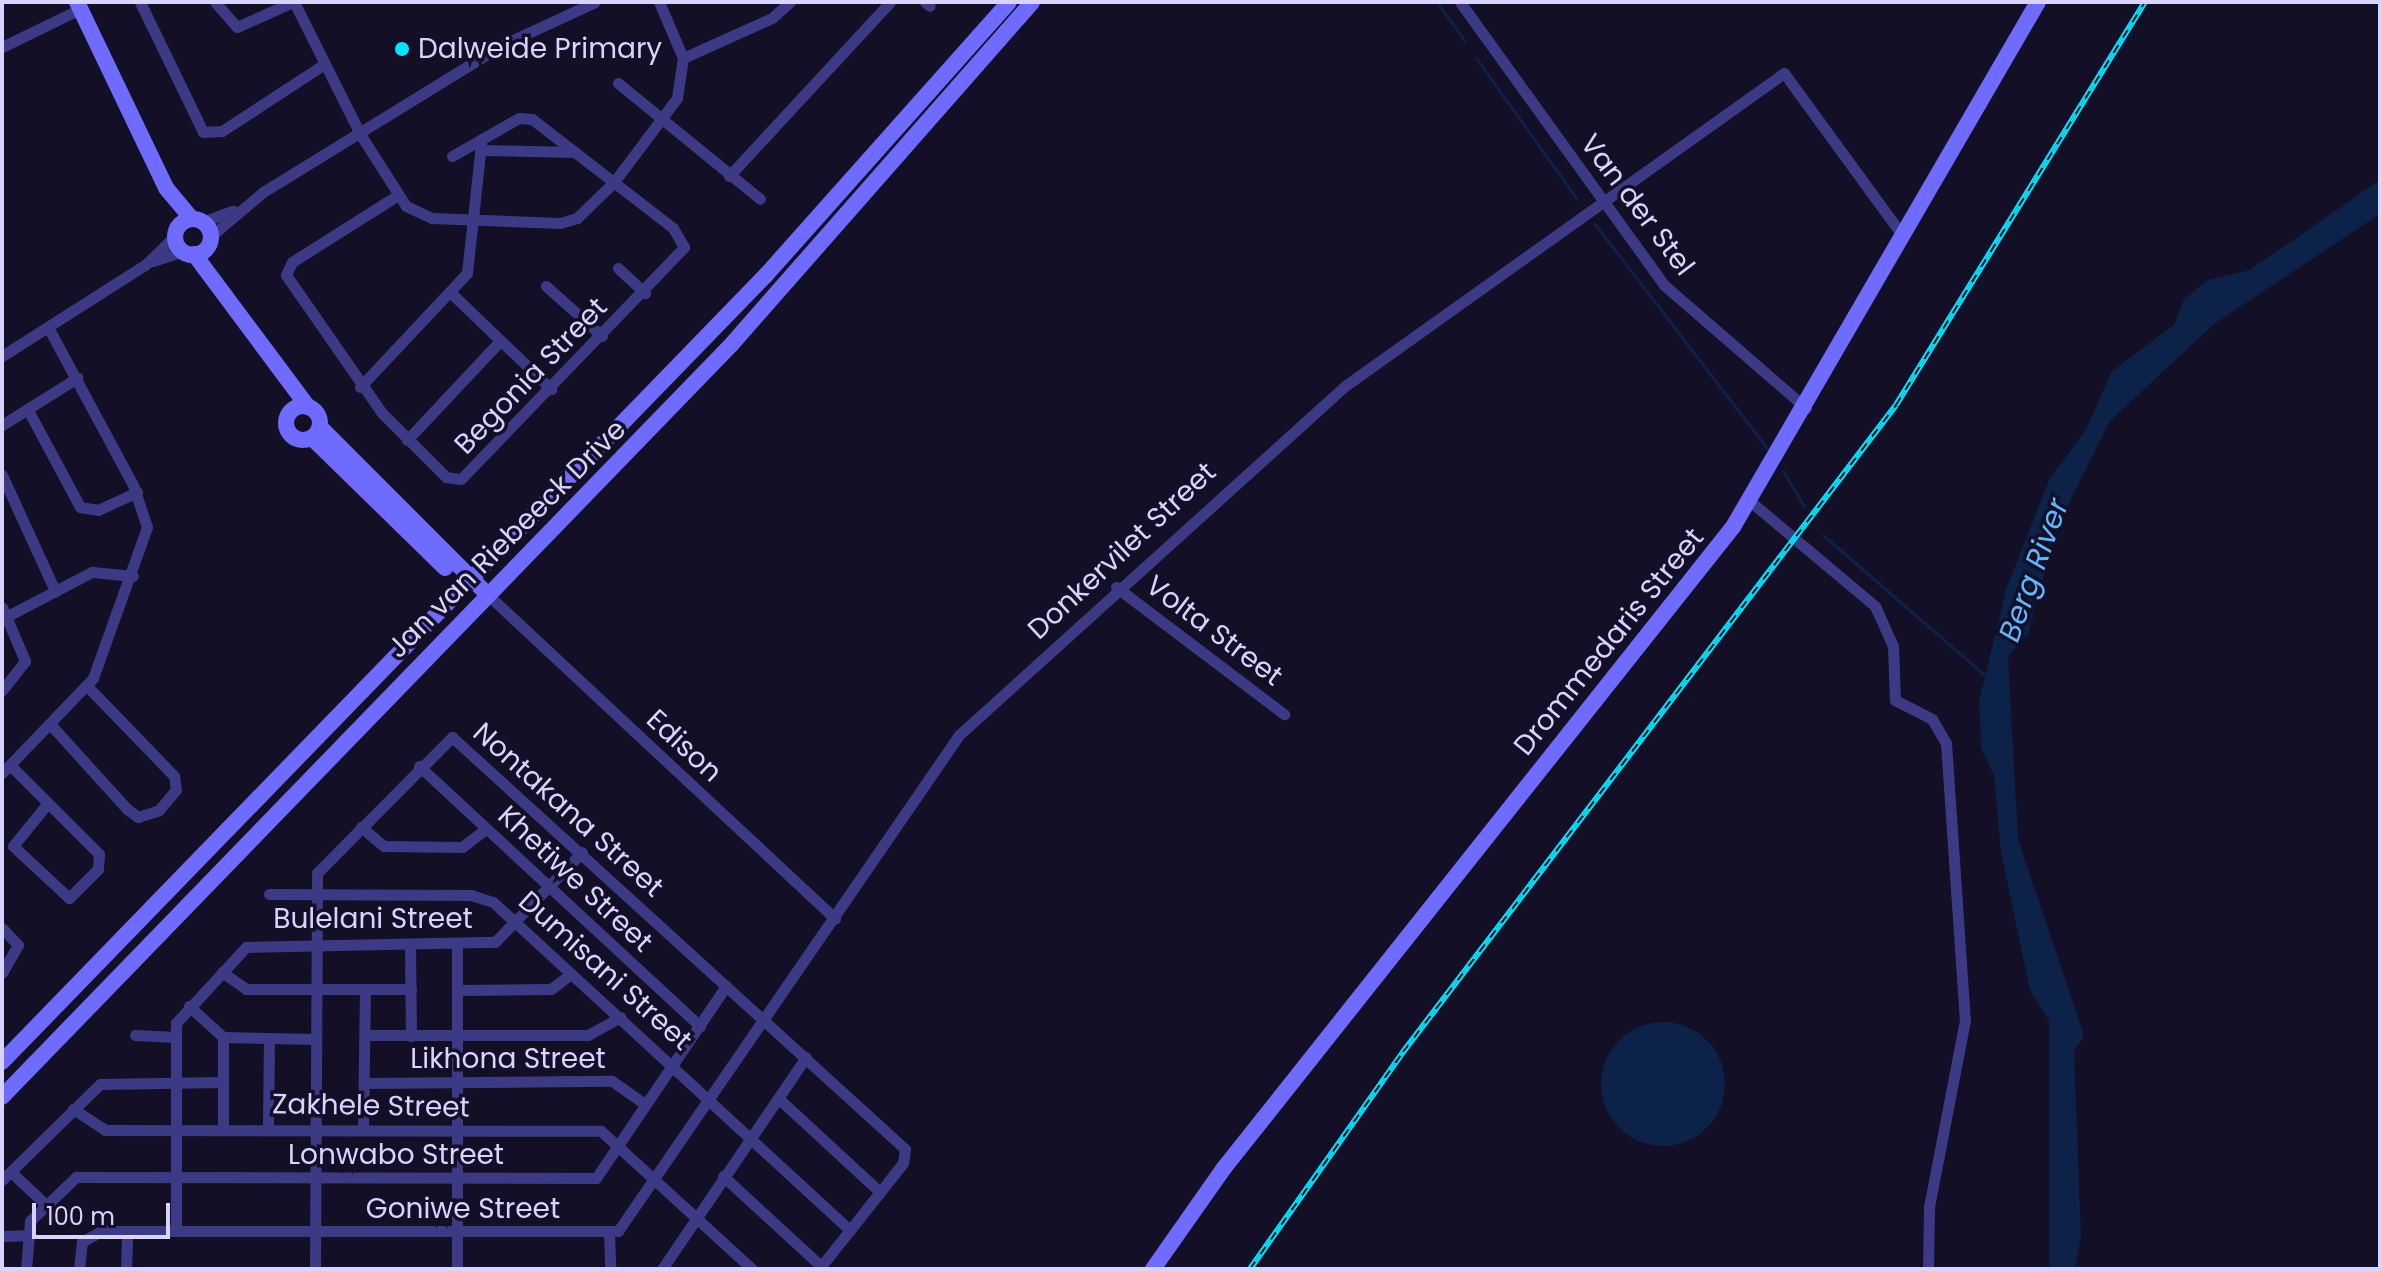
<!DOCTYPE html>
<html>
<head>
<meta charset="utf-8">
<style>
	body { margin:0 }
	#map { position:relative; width:2382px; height:1271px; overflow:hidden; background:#130f26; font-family:Poppins,sans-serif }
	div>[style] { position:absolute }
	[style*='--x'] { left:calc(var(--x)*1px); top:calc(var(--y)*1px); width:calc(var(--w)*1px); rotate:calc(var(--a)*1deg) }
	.water>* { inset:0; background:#0c2248 }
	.round { border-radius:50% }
	.stream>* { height:3px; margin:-1.5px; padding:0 1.5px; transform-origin:1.5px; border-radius:1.5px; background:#0c2248 }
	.street>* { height:11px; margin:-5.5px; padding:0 5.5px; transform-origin:5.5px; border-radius:5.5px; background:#3d3a85 }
	.secondary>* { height:16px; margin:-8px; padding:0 8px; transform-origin:8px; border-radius:8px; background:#6f6bff }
	.secondary>.ring { margin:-8px; padding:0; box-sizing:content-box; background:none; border:16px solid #6f6bff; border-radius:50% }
	.rail>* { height:6px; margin-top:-3px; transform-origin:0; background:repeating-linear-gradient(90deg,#130f26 0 9px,#00e5ff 0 18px); box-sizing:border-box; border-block:2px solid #00e5ff }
	.dots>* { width:22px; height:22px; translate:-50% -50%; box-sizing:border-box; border:4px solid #130f26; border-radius:50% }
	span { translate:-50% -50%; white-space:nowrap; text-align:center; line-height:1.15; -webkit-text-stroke:7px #130f26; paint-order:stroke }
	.poi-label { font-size:28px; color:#d9d4ff }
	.left { translate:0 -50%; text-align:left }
	.street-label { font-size:28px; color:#d9d4ff }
	.water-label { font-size:30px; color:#62b6ff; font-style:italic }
	.frame { position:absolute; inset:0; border:4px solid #d9d4ff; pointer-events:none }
	.scale { position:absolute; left:32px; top:1203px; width:138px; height:36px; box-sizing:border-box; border:4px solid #d9d4ff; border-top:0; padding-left:10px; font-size:24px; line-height:28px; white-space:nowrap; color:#d9d4ff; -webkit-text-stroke:6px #130f26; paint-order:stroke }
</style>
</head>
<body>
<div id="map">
	<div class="water">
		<div style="clip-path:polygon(2380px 180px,2380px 214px,2214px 324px,2110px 421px,2057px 527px,2028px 634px,2008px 656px,2018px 839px,2084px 1036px,2074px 1051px,2081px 1236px,2075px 1269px,2049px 1269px,2049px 1020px,2030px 990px,2001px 852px,1994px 775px,1981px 748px,1979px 701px,2006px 590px,2049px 480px,2087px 428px,2111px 372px,2174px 325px,2184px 299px,2208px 280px,2250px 270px)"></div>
		<div class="round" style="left:1601px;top:1022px;width:124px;height:124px"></div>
	</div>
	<div class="stream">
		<div style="--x:1437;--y:2;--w:47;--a:54.6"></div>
		<div style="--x:1476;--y:58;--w:173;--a:54.4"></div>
		<div style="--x:1595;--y:224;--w:286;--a:52.5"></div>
		<div style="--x:1783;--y:471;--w:41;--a:59"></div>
		<div style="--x:1811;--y:517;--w:1;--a:45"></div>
		<div style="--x:1823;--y:535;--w:220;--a:40.9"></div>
	</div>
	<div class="street">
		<div style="--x:140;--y:2;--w:144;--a:64.1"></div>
		<div style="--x:203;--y:132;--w:19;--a:-3"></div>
		<div style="--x:222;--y:131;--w:121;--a:-33.2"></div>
		<div style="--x:215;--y:2;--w:33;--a:49"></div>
		<div style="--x:237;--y:27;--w:61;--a:-24.1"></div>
		<div style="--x:294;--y:2;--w:148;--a:63.4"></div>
		<div style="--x:360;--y:134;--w:85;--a:57.4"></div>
		<div style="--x:406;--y:206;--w:29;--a:25"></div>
		<div style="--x:432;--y:218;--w:128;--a:2.2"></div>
		<div style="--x:560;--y:223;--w:18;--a:-16"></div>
		<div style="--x:577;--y:218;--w:52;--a:-44.2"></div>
		<div style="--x:614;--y:182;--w:105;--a:-53.1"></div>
		<div style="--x:677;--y:98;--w:40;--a:-81.5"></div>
		<div style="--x:683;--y:58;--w:61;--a:-113.2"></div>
		<div style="--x:925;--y:2;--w:6;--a:39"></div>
		<div style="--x:1460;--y:2;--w:349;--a:54.2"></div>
		<div style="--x:1664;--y:285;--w:188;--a:40.9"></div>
		<div style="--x:2;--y:47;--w:87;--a:-26"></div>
		<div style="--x:683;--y:58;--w:98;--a:-24.2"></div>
		<div style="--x:772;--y:18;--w:24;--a:-42"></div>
		<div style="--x:618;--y:83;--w:183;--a:39.2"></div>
		<div style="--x:480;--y:150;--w:95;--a:1.2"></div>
		<div style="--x:729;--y:176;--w:237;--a:-47.2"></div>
		<div style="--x:398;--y:195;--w:125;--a:147.7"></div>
		<div style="--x:292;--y:262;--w:14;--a:115"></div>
		<div style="--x:286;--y:275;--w:168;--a:55.2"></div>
		<div style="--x:382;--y:413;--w:91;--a:45"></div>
		<div style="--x:446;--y:477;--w:15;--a:8"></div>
		<div style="--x:461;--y:479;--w:322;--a:-46.1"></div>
		<div style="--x:684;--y:247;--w:22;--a:-120"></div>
		<div style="--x:673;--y:228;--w:178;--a:-142.3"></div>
		<div style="--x:532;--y:119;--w:13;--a:-176"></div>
		<div style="--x:519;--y:118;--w:77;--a:150.4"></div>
		<div style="--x:202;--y:222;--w:33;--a:-20"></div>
		<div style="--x:211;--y:236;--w:68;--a:-40.2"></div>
		<div style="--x:263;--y:192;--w:281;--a:-31.6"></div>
		<div style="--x:502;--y:45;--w:102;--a:-24.8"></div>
		<div style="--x:153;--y:261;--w:32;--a:-18"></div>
		<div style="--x:618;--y:268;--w:37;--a:43"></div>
		<div style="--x:546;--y:286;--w:75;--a:41.8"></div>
		<div style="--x:451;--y:293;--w:139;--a:43.8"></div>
		<div style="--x:2;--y:356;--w:169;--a:-32.5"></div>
		<div style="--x:145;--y:265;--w:42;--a:-44"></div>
		<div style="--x:360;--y:387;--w:156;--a:-46.8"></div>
		<div style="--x:467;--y:273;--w:130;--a:-83.8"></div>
		<div style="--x:28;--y:410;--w:110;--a:61.8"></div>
		<div style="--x:80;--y:507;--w:18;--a:9"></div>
		<div style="--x:98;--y:510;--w:43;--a:-24.8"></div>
		<div style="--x:2;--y:425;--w:89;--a:-32.1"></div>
		<div style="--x:407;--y:440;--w:136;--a:-46.8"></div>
		<div style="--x:2;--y:475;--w:128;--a:65.4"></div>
		<div style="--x:1751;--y:502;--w:162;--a:40"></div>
		<div style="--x:1875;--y:606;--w:44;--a:65.8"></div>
		<div style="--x:1893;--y:646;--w:54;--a:87.9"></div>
		<div style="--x:1895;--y:700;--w:42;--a:27.2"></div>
		<div style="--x:1932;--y:719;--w:28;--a:60"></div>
		<div style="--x:1946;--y:743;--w:278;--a:86.1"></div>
		<div style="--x:1965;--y:1020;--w:190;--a:100.9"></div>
		<div style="--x:1929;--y:1207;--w:62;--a:90.9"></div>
		<div style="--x:1116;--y:587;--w:211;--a:37.1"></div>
		<div style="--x:487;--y:594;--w:476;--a:43"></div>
		<div style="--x:2;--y:607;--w:59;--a:66.9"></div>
		<div style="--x:25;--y:661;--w:37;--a:128"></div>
		<div style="--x:2;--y:619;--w:102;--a:-27.6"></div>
		<div style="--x:92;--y:572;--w:41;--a:5.6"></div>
		<div style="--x:50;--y:724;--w:115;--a:47.8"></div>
		<div style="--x:127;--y:809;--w:14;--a:36"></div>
		<div style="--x:138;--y:817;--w:22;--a:-18"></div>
		<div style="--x:159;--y:810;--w:26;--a:-50"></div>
		<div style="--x:176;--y:790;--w:14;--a:-98"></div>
		<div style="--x:174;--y:776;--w:125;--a:-134"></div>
		<div style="--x:10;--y:765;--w:126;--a:45"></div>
		<div style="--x:99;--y:854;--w:15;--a:94"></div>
		<div style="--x:98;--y:869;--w:41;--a:135"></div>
		<div style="--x:69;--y:898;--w:76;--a:-137.1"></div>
		<div style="--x:13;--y:846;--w:54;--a:-51"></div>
		<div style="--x:419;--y:766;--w:383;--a:42.8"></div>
		<div style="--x:2;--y:773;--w:132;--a:-46.2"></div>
		<div style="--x:93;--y:678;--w:160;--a:-70.3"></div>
		<div style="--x:147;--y:527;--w:44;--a:-108.4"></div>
		<div style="--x:133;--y:485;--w:177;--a:-118.3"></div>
		<div style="--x:361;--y:827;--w:30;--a:40"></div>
		<div style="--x:384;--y:846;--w:78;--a:0.7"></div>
		<div style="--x:462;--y:847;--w:30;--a:-37"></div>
		<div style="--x:269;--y:894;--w:202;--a:0.3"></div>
		<div style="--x:471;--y:895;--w:23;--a:18"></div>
		<div style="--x:493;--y:902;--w:485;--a:42.6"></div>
		<div style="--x:2;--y:928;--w:23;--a:47"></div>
		<div style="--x:18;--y:945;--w:32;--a:120"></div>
		<div style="--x:457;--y:943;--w:326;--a:90"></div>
		<div style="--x:410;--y:944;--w:92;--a:89.4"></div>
		<div style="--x:222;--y:972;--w:29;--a:35"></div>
		<div style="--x:246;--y:989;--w:165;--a:0"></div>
		<div style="--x:457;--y:990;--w:94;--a:-0.6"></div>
		<div style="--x:551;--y:989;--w:25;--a:-37"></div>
		<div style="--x:189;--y:1006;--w:46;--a:42.4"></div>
		<div style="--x:223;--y:1037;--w:93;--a:1.2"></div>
		<div style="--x:135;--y:1035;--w:41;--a:2.8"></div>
		<div style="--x:365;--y:1035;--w:223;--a:0"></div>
		<div style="--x:588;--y:1035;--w:37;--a:-29"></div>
		<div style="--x:223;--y:1037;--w:91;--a:90"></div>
		<div style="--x:364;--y:1083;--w:248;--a:-0.5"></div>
		<div style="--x:612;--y:1081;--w:40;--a:34.9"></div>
		<div style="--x:778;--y:1098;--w:139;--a:42.7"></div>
		<div style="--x:73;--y:1109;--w:38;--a:33"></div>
		<div style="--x:105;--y:1130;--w:496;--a:0.1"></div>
		<div style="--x:601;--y:1131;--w:205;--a:42.4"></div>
		<div style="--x:268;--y:1128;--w:90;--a:-89.4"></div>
		<div style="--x:363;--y:1130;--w:140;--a:-89.2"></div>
		<div style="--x:11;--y:1172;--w:45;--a:43.2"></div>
		<div style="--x:723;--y:1176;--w:133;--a:42.6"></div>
		<div style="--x:2;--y:1180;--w:137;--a:-44.4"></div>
		<div style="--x:100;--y:1084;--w:122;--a:-0.9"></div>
		<div style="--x:176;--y:1231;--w:208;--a:-90"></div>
		<div style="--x:176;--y:1023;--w:103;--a:-47.4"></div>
		<div style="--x:246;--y:947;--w:249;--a:-1.2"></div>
		<div style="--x:495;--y:942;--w:125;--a:-46"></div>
		<div style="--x:609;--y:1233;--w:36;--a:88"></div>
		<div style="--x:2;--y:1236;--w:23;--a:-2"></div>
		<div style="--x:26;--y:1269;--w:48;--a:-85.2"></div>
		<div style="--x:30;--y:1221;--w:64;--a:-43.7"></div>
		<div style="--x:76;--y:1177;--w:520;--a:0.11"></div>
		<div style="--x:596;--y:1178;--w:232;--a:-55.9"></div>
		<div style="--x:79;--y:1269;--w:27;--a:-84"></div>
		<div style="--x:82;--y:1242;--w:22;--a:-30"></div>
		<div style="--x:101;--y:1231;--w:517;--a:0"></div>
		<div style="--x:618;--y:1231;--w:602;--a:-55.49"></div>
		<div style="--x:959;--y:735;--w:520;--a:-42.12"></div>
		<div style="--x:1345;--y:386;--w:539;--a:-35.49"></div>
		<div style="--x:1784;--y:73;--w:202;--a:53.9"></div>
		<div style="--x:126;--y:1269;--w:38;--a:-88"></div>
		<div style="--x:315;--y:1269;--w:396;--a:-89.7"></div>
		<div style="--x:317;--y:873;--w:192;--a:-45.2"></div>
		<div style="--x:452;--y:737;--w:612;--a:42.29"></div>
		<div style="--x:905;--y:1149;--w:14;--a:98"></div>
		<div style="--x:903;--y:1163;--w:135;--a:128.4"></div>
		<div style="--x:662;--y:1269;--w:256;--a:-55.8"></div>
	</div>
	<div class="secondary">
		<div style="--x:77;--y:2;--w:206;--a:64.4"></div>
		<div style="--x:166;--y:188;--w:40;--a:50"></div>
		<div class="ring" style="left:175px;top:219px;width:20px;height:20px"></div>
		<div style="--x:194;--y:254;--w:191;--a:53.3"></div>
		<div class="ring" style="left:286px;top:406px;width:18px;height:18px"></div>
		<div style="--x:320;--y:427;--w:236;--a:45"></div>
		<div style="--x:312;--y:438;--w:186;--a:44.3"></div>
		<div style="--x:2;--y:1062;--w:1097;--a:-45.85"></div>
		<div style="--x:766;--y:275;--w:365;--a:-48.3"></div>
		<div style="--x:2;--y:1097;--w:1047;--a:-45.89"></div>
		<div style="--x:731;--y:345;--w:456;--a:-48.7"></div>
		<div style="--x:1153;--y:1269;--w:123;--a:-54.9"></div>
		<div style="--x:1224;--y:1168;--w:819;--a:-51.55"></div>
		<div style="--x:1733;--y:527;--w:607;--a:-59.85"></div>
	</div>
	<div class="rail">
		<div style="--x:1250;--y:1269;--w:266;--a:-54.8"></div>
		<div style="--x:1403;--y:1052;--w:813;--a:-52.69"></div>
		<div style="--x:1896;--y:405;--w:474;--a:-58.3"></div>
	</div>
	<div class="dots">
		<div style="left:402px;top:49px;background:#00e5ff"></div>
	</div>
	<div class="poi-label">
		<span class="left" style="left:418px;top:49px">Dalweide Primary</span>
	</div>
	<div class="street-label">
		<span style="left:1637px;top:205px;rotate:53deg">Van der Stel</span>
		<span style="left:531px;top:376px;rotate:-46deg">Begonia Street</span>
		<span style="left:507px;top:539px;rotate:-45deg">Jan van Riebeeck Drive</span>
		<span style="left:1122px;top:551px;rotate:-43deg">Donkervilet Street</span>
		<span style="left:1214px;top:631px;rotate:37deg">Volta Street</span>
		<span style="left:1609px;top:642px;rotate:-51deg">Drommedaris Street</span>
		<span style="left:684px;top:746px;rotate:43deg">Edison</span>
		<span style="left:568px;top:810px;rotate:42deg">Nontakana Street</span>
		<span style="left:575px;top:879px;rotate:43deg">Khetiwe Street</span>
		<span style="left:373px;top:919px">Bulelani Street</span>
		<span style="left:605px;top:971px;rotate:42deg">Dumisani Street</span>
		<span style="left:508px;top:1059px">Likhona Street</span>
		<span style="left:371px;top:1106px;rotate:1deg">Zakhele Street</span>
		<span style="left:396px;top:1155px">Lonwabo Street</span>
		<span style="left:463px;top:1209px">Goniwe Street</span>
	</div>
	<div class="water-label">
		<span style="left:2034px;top:570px;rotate:-70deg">Berg River</span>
	</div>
	<div class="frame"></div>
	<div class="scale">100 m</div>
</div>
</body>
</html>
